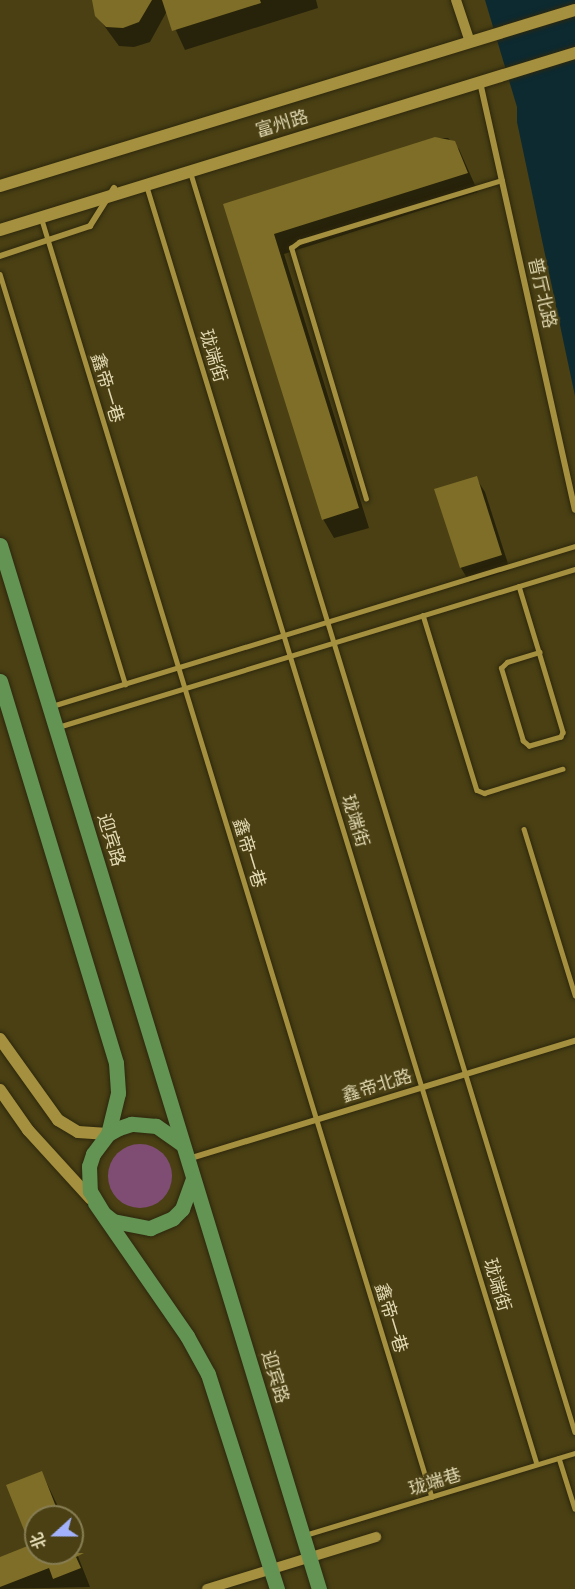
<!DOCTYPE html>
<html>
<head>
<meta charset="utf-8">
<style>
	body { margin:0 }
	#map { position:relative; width:575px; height:1589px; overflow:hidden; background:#4a4014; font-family:"Fira Sans","Noto Sans SC",sans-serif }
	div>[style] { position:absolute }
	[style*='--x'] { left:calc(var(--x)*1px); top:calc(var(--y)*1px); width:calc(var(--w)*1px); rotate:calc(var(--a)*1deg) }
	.green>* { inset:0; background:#7f4d74 }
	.round { border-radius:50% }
	.water>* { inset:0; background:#0d2a31 }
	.shadow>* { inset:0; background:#0007 }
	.building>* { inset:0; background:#7f6e27 }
	.roads { filter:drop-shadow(0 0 2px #2d270d) drop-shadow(0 0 2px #2d270d) }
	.service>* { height:4.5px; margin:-2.25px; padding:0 2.25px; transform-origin:2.25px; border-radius:2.25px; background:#a4903e }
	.minor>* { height:6px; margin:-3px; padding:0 3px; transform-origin:3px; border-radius:3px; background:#a4903e }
	.tertiary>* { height:10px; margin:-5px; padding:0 5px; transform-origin:5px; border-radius:5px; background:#a4903e }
	.secondary>* { height:12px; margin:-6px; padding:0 6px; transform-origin:6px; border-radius:6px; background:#a4903e }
	.primary>* { height:15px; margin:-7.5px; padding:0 7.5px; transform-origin:7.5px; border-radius:7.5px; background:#639453 }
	span { translate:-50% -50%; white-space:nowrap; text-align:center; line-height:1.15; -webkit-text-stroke:4.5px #4a4014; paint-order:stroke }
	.street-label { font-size:18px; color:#e2d8b2 }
	.north { position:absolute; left:24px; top:1505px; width:60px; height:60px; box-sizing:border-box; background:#4a4014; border:2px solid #877d53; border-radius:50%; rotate:249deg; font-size:16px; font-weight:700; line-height:24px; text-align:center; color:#e2d8b2 }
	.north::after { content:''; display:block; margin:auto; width:21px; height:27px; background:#a3b2fd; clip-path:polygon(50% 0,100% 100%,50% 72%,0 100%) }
</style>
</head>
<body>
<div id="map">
	<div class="green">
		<div class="round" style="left:108px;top:1144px;width:64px;height:64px"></div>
	</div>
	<div class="water">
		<div style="clip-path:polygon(485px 0,575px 0,575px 396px,517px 122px,517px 107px)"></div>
	</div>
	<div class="shadow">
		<div style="clip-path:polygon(94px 0,316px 0,318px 8px,185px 50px,167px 11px,150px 42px,134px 47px,119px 46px,97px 16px)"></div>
		<div style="clip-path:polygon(435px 138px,448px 138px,459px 149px,478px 192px,284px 254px,369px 528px,334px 538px,323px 519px,224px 205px)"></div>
		<div style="clip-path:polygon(476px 478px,485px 492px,510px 570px,470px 583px,461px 568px,436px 490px)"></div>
		<div style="clip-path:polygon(42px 1473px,63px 1517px,36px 1517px,36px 1553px,72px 1553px,72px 1541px,90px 1587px,0 1589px,0 1558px,32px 1546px)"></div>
	</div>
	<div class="building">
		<div style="clip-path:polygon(92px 0,152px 0,139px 22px,123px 28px,106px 27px,95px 16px)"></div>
		<div style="clip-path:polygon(162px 0,260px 0,261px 3px,172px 31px)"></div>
		<div style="clip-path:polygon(435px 137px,455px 141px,468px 173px,274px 234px,359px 508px,322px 520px,223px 204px)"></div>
		<div style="clip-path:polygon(477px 476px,502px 555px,460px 568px,434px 489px)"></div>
		<div style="clip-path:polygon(42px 1471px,60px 1517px,36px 1517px,36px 1553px,84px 1553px,76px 1557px,81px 1568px,53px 1579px,49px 1568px,0 1587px,0 1557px,30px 1545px,6px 1485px)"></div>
	</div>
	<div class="roads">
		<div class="service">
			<div style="--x:191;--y:174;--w:1315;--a:73.03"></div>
			<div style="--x:147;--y:187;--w:1335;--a:73.02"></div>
			<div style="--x:42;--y:220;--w:1335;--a:73.02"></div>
			<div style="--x:0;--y:274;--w:429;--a:73"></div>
			<div style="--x:366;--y:499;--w:262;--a:-106.6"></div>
			<div style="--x:291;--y:248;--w:10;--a:-37"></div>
			<div style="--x:299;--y:242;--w:212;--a:-17"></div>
			<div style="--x:519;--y:586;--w:69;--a:73.1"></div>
			<div style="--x:539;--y:652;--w:84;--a:73.3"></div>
			<div style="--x:563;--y:732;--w:5;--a:112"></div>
			<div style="--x:561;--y:737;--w:33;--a:164"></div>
			<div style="--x:529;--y:746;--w:8;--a:-140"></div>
			<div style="--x:523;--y:741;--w:76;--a:-106.8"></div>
			<div style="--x:501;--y:668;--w:8;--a:-45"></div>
			<div style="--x:507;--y:662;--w:34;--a:-17"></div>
			<div style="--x:423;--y:615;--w:183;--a:72.9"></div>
			<div style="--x:477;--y:790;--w:8;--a:23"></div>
			<div style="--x:484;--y:793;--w:82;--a:-17.1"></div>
			<div style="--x:52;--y:706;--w:547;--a:-17.01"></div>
			<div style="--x:58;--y:727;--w:541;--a:-16.99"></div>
			<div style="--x:524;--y:829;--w:174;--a:72.9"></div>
			<div style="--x:559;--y:1458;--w:53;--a:72.6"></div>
			<div style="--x:305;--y:1535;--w:282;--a:-16.9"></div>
		</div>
		<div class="minor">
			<div style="--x:480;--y:82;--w:438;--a:77.5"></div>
			<div style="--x:0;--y:256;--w:95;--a:-18.4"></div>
			<div style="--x:90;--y:226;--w:45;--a:-57.7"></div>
			<div style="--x:188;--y:1159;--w:405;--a:-17"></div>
		</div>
		<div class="tertiary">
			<div style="--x:456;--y:0;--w:44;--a:71.6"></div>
			<div style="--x:207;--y:1589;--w:177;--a:-17.1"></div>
		</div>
		<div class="secondary">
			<div style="--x:0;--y:186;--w:601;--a:-17.02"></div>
			<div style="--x:0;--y:230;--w:602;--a:-17.11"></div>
			<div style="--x:0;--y:1039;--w:100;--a:54.4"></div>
			<div style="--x:58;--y:1120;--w:23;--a:31"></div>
			<div style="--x:78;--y:1132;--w:30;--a:4"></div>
			<div style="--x:0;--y:1090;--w:49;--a:55"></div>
			<div style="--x:28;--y:1130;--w:93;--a:47.6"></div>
		</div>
		<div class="primary">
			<div style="--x:0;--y:545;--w:1092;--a:73.01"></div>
			<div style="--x:0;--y:681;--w:399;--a:73.1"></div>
			<div style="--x:116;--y:1063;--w:30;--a:86"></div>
			<div style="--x:118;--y:1093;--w:42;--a:103.7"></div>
			<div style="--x:182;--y:1144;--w:32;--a:-145"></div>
			<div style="--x:156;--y:1126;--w:25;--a:-175"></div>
			<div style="--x:131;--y:1124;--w:13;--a:162"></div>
			<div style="--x:119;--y:1128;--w:13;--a:151"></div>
			<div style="--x:108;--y:1134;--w:25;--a:127"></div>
			<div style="--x:93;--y:1154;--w:13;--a:108"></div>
			<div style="--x:89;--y:1166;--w:25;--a:88"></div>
			<div style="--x:90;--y:1191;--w:26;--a:59"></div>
			<div style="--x:103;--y:1213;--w:13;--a:39"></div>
			<div style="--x:113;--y:1221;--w:38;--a:11"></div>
			<div style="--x:150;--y:1228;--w:25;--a:-23"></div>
			<div style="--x:173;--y:1218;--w:13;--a:-45"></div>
			<div style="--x:182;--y:1209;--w:32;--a:-70"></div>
			<div style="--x:95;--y:1203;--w:162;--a:55.3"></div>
			<div style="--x:187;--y:1336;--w:43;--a:61.1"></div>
			<div style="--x:208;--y:1374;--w:226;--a:72.2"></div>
		</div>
	</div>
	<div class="street-label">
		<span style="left:282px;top:124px;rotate:-17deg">富州路</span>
		<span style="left:542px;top:293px;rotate:77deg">普厅北路</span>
		<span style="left:213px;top:356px;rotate:73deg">珑端街</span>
		<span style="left:107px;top:388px;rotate:73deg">鑫帝一巷</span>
		<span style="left:355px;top:821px;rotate:73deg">珑端街</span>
		<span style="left:111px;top:840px;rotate:73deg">迎宾路</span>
		<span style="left:249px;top:853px;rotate:73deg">鑫帝一巷</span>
		<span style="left:377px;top:1086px;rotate:-17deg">鑫帝北路</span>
		<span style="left:497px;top:1285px;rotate:73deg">珑端街</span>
		<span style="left:391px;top:1318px;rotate:73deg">鑫帝一巷</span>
		<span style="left:275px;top:1377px;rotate:73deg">迎宾路</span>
		<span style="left:435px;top:1482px;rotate:-17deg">珑端巷</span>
	</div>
	<div class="north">北</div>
</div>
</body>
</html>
